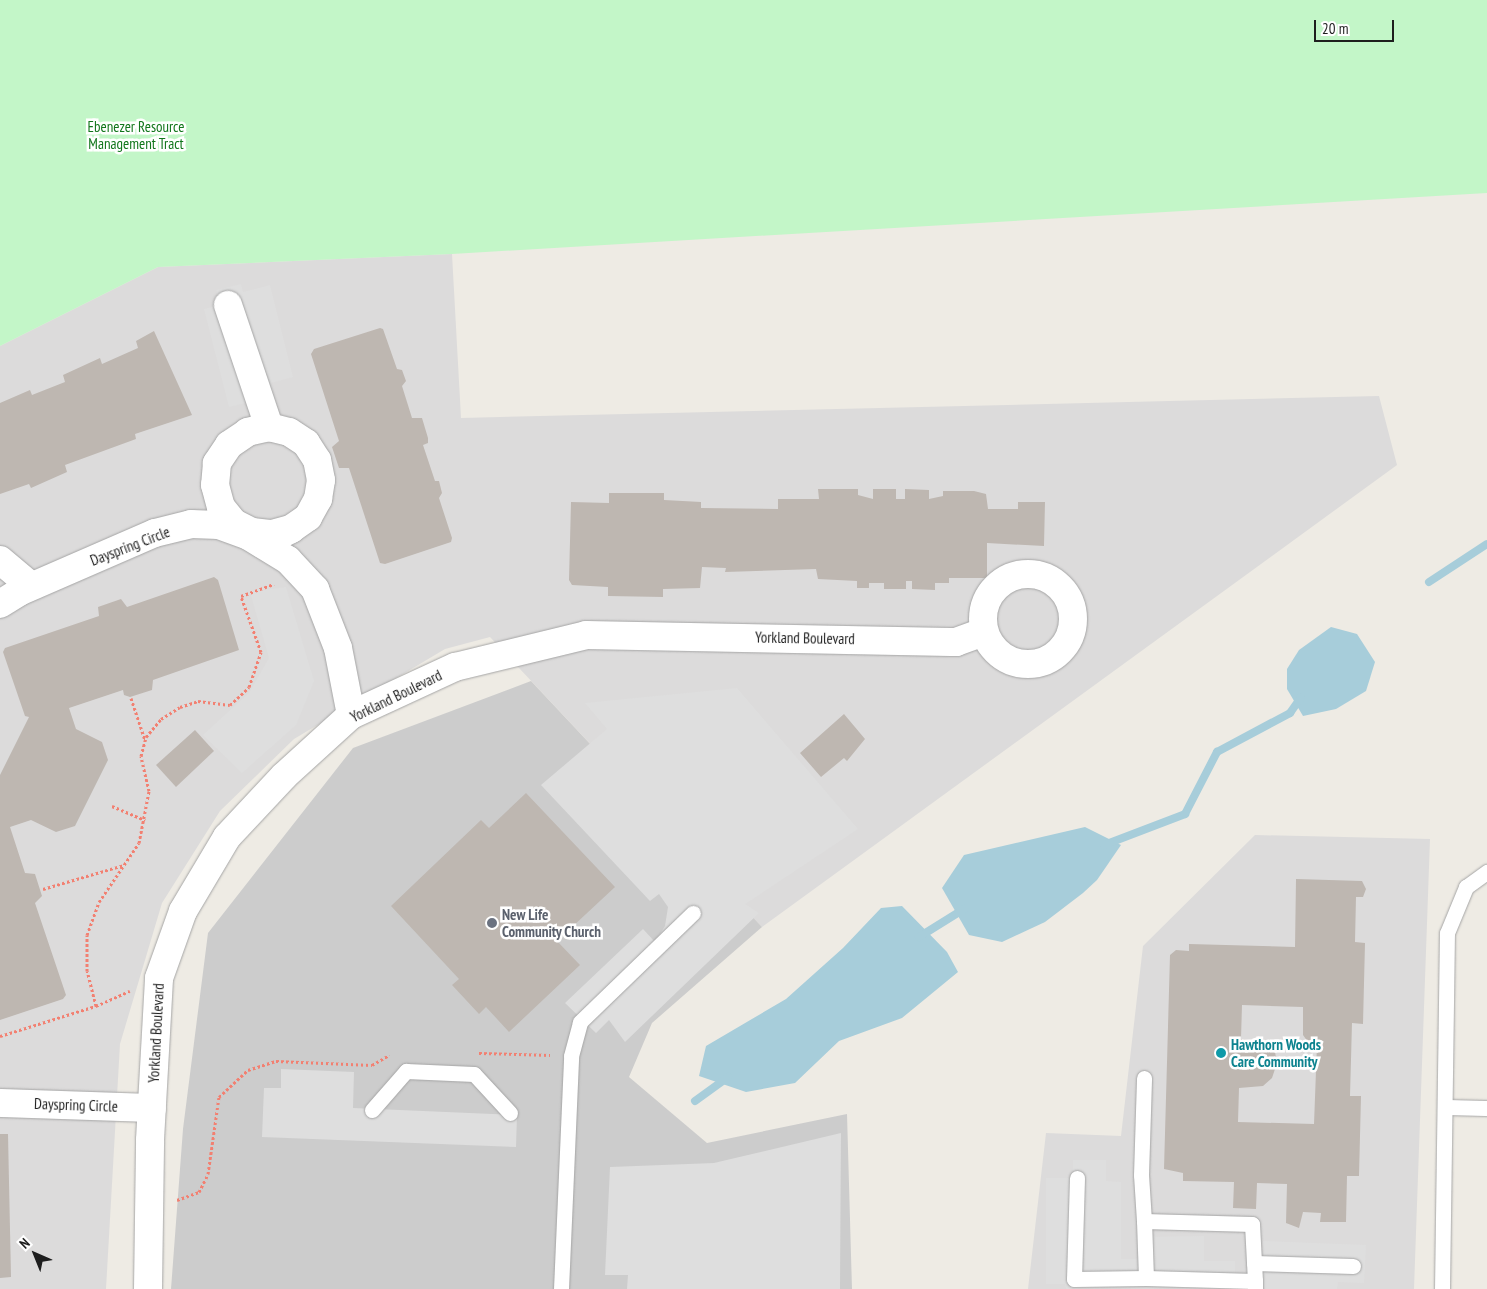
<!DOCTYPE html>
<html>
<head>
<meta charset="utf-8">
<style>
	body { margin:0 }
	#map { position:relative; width:1487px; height:1289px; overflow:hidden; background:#eeebe4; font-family:"PT Sans Narrow",sans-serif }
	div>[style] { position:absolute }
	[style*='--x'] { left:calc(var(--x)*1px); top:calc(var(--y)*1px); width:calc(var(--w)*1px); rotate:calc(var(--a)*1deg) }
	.residential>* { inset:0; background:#dcdbdb }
	.religious>* { inset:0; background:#ccc }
	.park>* { inset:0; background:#c3f6c8 }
	.parking>* { inset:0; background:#dedede }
	.water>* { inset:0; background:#a7cdda }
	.stream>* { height:8px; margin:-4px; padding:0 4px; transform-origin:4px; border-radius:4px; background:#a7cdda }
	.building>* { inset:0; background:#beb7b1 }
	.path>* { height:3px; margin-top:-1.5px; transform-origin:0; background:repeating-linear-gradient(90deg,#f28071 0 2.5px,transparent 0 5px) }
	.roads { filter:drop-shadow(0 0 1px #a5a5a5) drop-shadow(0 0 1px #a5a5a5) }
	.lane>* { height:15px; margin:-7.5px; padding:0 7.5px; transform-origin:7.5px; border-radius:7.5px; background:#fff }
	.street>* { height:28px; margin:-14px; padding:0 14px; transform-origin:14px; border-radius:14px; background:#fff }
	.street>.ring { margin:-14px; padding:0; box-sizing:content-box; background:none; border:28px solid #fff; border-radius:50% }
	.dots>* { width:14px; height:14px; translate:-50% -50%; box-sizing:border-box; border:2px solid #fff; border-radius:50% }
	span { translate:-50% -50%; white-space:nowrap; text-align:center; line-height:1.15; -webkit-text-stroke:5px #fff; paint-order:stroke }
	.park-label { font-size:15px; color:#11761b }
	.street-label { font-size:15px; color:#1e1e1e }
	.worship-label { font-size:15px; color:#5b616d; font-weight:700 }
	.left { translate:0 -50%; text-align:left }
	.culture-label { font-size:15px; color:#0d838f; font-weight:700 }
	.north { position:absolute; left:10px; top:1229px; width:50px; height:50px; -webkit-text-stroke:4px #fff; paint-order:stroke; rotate:316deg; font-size:14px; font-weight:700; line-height:20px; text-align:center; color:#1e1e1e }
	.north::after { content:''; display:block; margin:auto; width:18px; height:22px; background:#1e1e1e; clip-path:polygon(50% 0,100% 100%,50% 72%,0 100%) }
	.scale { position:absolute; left:1314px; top:20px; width:80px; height:22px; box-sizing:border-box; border:2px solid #1e1e1e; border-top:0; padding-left:6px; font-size:15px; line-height:18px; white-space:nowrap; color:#1e1e1e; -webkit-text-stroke:4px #fff; paint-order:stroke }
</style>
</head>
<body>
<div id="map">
	<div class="residential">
		<div style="clip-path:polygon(452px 254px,461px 418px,1379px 396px,1397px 465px,762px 927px,490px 637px,445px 649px,294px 739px,220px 811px,162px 903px,120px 1044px,106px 1289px,0 1289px,0 346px,158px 267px)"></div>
		<div style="clip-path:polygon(1255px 835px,1430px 839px,1414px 1289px,1028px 1289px,1046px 1133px,1121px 1136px,1143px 946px)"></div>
	</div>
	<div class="religious">
		<div style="clip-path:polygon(531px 681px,762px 927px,652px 1023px,629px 1077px,707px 1143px,847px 1114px,852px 1289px,171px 1289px,183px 1129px,208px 933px,353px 748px)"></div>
	</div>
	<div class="park">
		<div style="clip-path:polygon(0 0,1487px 0,1487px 193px,452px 254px,158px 267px,0 346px)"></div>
	</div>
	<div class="parking">
		<div style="clip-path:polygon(241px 284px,243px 292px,270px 285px,293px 377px,271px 383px,274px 396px,229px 407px,204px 309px,220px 305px,216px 290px)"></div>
		<div style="clip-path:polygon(286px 587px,314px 681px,296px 725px,242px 773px,203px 735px,249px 693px,269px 658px,250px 592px)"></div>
		<div style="clip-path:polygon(737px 688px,858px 829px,745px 904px,759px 913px,625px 1042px,609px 1020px,596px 1033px,565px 1003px,643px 929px,655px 942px,665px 926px,668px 907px,659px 894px,650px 901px,541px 785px,607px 729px,585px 703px)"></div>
		<div style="clip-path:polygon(281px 1069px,354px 1072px,353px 1108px,517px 1115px,516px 1147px,262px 1137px,264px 1088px,281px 1088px)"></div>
		<div style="clip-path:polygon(841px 1133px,840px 1289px,627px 1289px,628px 1275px,605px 1275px,610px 1167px,714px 1163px)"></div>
		<div style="clip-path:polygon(1073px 1160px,1106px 1160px,1106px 1181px,1121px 1182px,1121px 1259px,1138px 1259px,1138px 1237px,1204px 1236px,1204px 1261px,1235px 1261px,1235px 1289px,1066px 1289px,1065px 1284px,1046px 1284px,1046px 1178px,1073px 1178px)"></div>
		<div style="clip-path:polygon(1263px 1241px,1366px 1245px,1364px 1283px,1338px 1282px,1337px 1289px,1261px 1289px)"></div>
	</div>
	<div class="water">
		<div style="clip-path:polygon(1331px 627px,1357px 634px,1375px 662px,1366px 691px,1336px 709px,1303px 716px,1287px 689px,1287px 669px,1299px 650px)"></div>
		<div style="clip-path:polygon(1085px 827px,1121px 845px,1097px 880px,1083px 893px,1045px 922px,1002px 942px,969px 935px,942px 888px,964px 855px)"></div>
		<div style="clip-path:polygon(902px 906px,947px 952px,958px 972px,902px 1018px,839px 1041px,795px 1083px,746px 1092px,699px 1076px,706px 1046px,786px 999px,843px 948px,881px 908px)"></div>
	</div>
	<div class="stream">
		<div style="--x:1429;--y:582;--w:69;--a:-33.2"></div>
		<div style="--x:1104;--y:845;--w:87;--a:-20.9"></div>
		<div style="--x:1185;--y:814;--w:70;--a:-62.7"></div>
		<div style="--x:1217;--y:752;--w:83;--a:-28.1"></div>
		<div style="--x:1290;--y:713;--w:19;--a:-55"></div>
		<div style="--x:919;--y:937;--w:53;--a:-31.9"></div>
		<div style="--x:695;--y:1101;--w:41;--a:-36"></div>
	</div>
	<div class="building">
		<div style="clip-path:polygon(380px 328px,383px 329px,397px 369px,402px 370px,406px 381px,402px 386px,412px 418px,422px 418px,428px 438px,428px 443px,423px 445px,435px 481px,439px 481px,442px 493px,439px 498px,452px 538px,451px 542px,385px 564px,380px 563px,349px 468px,339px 468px,332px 447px,339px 441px,311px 354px,314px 349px)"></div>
		<div style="clip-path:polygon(154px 331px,192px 415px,135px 434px,136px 439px,65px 465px,67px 472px,31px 488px,29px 484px,0 494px,0 403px,30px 390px,32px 395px,65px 382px,63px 375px,100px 358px,102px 364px,138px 348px,136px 341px)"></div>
		<div style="clip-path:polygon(818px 489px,858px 489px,858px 495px,873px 499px,873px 489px,896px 489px,896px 499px,905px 499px,905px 489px,929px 490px,929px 499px,943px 496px,943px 491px,974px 491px,986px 494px,988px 509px,1018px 509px,1018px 502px,1045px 502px,1044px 546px,987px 543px,987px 578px,949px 578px,949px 583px,935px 583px,935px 590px,912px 589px,912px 581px,906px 581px,906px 589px,884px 589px,884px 583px,869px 583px,869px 588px,857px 588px,857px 581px,818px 579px,816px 569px,725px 572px,726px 568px,702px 567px,700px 588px,663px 589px,663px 597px,608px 596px,608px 587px,572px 585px,569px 580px,571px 502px,609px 503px,609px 493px,664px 493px,664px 500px,701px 502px,701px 508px,778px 509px,778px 499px,819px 499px)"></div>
		<div style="clip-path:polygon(214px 577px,218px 580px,239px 650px,153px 680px,152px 690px,130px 697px,124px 695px,123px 690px,69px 708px,76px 729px,102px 742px,108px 760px,75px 826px,56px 832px,31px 820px,10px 827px,25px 873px,35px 874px,42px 896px,35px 903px,66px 995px,63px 999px,0 1020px,0 775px,29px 717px,25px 716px,3px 652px,5px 648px,99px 616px,98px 607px,121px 599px,127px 607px)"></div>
		<div style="clip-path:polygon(844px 714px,865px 739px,847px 761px,844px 758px,821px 777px,800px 753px)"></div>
		<div style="clip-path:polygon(195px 730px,214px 751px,176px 787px,156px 765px)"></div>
		<div style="clip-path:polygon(526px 793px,615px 887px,557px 941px,580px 965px,509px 1032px,486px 1007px,479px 1014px,452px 985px,459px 979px,391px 906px,481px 820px,489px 828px)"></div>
		<div style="clip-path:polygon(evenodd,1296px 879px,1362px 881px,1366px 889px,1363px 897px,1356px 897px,1355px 942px,1365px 943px,1363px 1024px,1352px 1023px,1350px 1096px,1361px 1096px,1359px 1176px,1347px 1176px,1346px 1222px,1320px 1222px,1321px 1213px,1303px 1212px,1299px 1228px,1286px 1223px,1287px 1184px,1257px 1183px,1256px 1209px,1233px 1208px,1234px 1182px,1183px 1181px,1183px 1173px,1164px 1169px,1170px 955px,1176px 950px,1189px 951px,1189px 944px,1295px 947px,1296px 879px,1242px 1005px,1303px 1007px,1303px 1035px,1308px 1042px,1317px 1044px,1314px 1124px,1238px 1122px,1239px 1088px,1263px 1086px,1272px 1078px,1277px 1063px,1275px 1052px,1265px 1042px,1241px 1039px,1242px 1005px)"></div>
		<div style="clip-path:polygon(0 1134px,8px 1134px,11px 1277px,0 1278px)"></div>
	</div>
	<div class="path">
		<div style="--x:131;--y:698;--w:44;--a:71.6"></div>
		<div style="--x:112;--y:806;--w:36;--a:23"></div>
		<div style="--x:43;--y:889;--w:84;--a:-16.5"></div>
		<div style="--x:96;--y:1006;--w:36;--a:-104"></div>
		<div style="--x:87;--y:971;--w:36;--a:-90"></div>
		<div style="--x:87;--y:935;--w:35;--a:-70"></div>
		<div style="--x:99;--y:902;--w:71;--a:-55.9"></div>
		<div style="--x:139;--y:843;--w:53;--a:-79.1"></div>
		<div style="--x:149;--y:791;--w:36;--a:-103"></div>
		<div style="--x:141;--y:756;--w:20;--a:-75"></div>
		<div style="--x:146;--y:737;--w:23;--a:-50"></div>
		<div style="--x:161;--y:719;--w:22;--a:-32"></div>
		<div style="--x:180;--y:707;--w:19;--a:-18"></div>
		<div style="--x:198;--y:701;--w:32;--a:7"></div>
		<div style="--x:230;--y:705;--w:26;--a:-43"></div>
		<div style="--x:249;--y:687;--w:37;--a:-71"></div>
		<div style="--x:261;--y:652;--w:59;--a:-109.7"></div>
		<div style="--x:241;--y:596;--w:35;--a:-20"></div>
		<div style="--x:0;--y:1036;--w:101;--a:-17.4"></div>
		<div style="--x:96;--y:1006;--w:37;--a:-24"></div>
		<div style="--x:479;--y:1053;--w:71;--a:1.6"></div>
		<div style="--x:177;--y:1200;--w:23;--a:-20"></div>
		<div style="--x:199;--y:1192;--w:20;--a:-63"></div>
		<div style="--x:208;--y:1174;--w:78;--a:-81.9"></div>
		<div style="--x:219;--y:1097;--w:40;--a:-43"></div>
		<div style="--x:248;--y:1070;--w:29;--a:-18"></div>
		<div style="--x:276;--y:1061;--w:96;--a:2.4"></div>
		<div style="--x:372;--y:1065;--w:20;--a:-30"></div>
	</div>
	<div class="roads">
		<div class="lane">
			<div style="--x:1445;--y:1107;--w:42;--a:1.4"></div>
			<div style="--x:372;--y:1110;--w:52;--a:-48.9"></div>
			<div style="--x:406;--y:1071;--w:68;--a:2.5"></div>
			<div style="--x:474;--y:1074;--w:53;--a:47.3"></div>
			<div style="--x:1077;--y:1178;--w:101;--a:91.7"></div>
			<div style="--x:1074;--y:1279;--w:72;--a:-0.8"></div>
			<div style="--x:1144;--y:1221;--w:46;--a:-93.7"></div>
			<div style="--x:1141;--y:1175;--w:97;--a:-88.2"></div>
			<div style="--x:1254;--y:1263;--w:99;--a:1.7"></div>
			<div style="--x:1255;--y:1281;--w:109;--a:-178.4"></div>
			<div style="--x:1146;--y:1278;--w:57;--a:-92"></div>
			<div style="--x:1144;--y:1221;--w:108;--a:1.6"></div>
			<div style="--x:1252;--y:1224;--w:57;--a:87"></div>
			<div style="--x:1255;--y:1281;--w:8;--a:90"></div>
			<div style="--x:561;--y:1289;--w:233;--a:-87.5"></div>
			<div style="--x:571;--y:1056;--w:35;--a:-75"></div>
			<div style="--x:580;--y:1022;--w:157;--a:-44"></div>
			<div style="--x:1442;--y:1289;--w:356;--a:-89.2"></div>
			<div style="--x:1447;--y:933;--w:50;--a:-67.6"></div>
			<div style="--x:1466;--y:887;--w:26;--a:-36"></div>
		</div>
		<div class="street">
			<div style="--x:228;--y:305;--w:129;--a:71.4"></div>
			<div style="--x:262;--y:544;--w:33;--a:-27"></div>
			<div style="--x:291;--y:529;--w:21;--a:-35"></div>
			<div style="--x:308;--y:517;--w:21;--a:-61"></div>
			<div style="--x:318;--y:499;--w:19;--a:-81"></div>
			<div style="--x:321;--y:480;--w:20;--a:-101"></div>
			<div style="--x:317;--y:460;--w:20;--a:-123"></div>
			<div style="--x:306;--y:443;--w:20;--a:-147"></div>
			<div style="--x:289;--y:432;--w:21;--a:-166"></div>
			<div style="--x:269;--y:427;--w:22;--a:167"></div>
			<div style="--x:248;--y:432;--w:23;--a:146"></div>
			<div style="--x:229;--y:445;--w:22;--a:124"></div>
			<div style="--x:217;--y:463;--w:22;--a:95"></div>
			<div style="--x:215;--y:485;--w:23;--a:75"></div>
			<div style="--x:221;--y:507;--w:21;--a:51"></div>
			<div style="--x:234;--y:523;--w:20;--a:27"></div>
			<div style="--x:252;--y:532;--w:20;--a:6"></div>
			<div style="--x:272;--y:534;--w:20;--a:-15"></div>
			<div style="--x:0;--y:560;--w:40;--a:40"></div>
			<div class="ring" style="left:983px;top:574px;width:62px;height:62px"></div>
			<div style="--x:0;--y:604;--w:22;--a:-32"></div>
			<div style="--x:19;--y:592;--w:148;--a:-23.5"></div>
			<div style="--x:155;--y:533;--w:37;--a:-14"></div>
			<div style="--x:191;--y:524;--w:28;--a:2"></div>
			<div style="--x:219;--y:525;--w:30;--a:20"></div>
			<div style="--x:247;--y:535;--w:48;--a:31.4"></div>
			<div style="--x:288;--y:560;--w:40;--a:47"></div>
			<div style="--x:315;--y:589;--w:63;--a:68.7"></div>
			<div style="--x:338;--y:648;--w:68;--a:79"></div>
			<div style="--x:0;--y:1103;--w:152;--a:1.9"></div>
			<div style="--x:148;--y:1289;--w:149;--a:-89.2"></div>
			<div style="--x:150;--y:1140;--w:162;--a:-86.8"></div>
			<div style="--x:159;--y:978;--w:71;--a:-70.3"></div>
			<div style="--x:183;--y:911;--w:86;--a:-59.3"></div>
			<div style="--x:227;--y:837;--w:83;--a:-46.9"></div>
			<div style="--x:284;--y:776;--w:91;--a:-42.3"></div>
			<div style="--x:351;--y:715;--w:115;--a:-24.8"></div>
			<div style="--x:455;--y:667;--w:135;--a:-13.7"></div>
			<div style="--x:586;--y:635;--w:370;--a:1.1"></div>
			<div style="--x:956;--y:642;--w:30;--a:-20"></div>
		</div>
	</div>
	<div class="dots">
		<div style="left:492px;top:923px;background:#6b7280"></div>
		<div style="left:1221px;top:1053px;background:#0f9aa8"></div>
	</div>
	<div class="park-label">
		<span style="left:136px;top:135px">Ebenezer Resource<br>Management Tract</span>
	</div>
	<div class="street-label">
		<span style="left:130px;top:546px;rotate:-21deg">Dayspring Circle</span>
		<span style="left:805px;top:638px;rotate:1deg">Yorkland Boulevard</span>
		<span style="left:396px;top:696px;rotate:-26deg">Yorkland Boulevard</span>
		<span style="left:156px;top:1033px;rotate:-87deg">Yorkland Boulevard</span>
		<span style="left:76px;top:1105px;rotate:2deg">Dayspring Circle</span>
	</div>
	<div class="worship-label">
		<span class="left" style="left:502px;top:923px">New Life<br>Community Church</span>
	</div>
	<div class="culture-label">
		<span class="left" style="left:1231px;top:1053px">Hawthorn Woods<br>Care Community</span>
	</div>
	<div class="north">N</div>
	<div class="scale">20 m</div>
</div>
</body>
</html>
